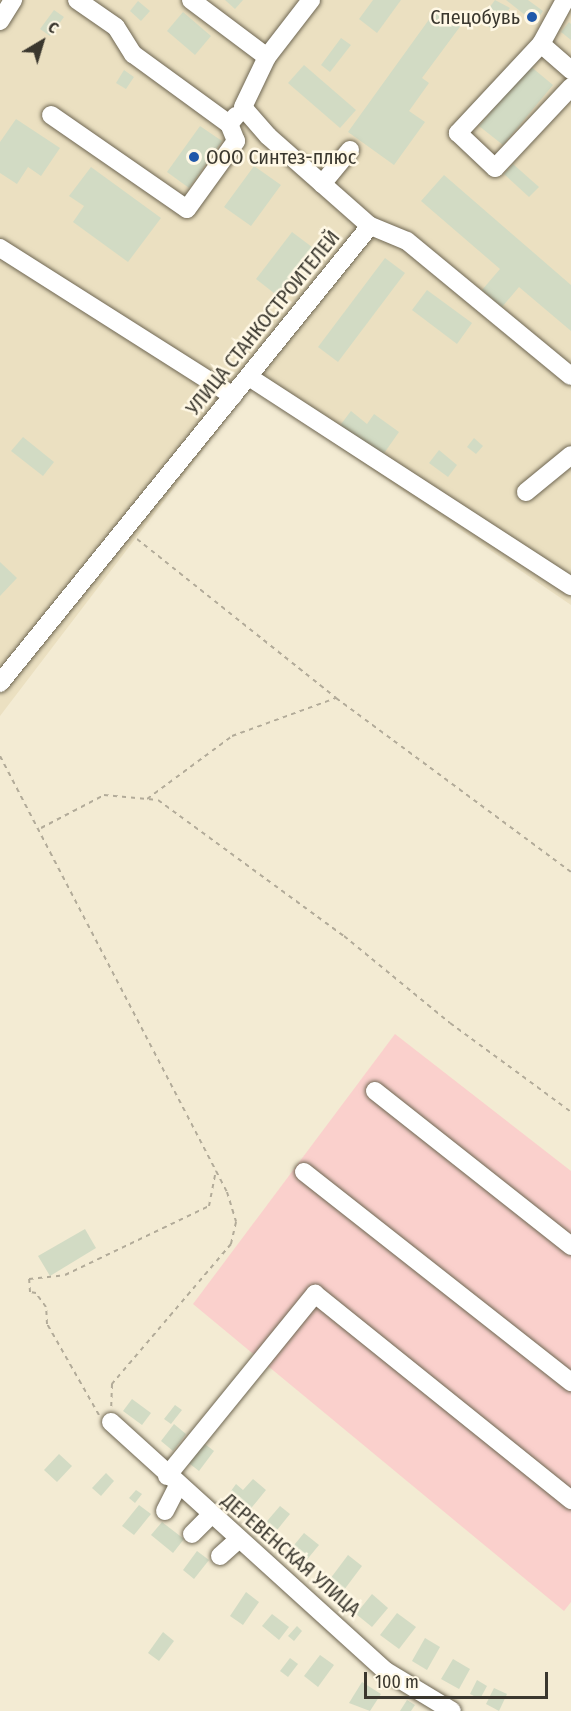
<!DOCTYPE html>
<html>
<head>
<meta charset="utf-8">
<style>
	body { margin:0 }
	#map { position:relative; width:571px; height:1711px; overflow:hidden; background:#f3ebd3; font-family:"Fira Sans Condensed",sans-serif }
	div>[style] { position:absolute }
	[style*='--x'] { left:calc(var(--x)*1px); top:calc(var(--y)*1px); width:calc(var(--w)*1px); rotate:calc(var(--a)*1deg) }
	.built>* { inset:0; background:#ebe0c1 }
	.green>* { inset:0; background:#fad0cc }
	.building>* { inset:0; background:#d2dbc4 }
	.path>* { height:2px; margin-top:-1px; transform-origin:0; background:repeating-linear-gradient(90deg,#b2ab99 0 4.5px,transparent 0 9px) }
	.roads { filter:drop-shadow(0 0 2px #6e6652) drop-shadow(0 0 2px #6e6652) }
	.minor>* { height:18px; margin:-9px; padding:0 9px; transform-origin:9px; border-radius:9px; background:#fff }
	.dots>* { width:16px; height:16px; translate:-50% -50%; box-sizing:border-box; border:3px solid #fff8e5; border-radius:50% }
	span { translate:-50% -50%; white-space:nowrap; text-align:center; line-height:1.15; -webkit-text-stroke:5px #fff8e5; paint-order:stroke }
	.poi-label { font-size:20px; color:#3a372e }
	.right { translate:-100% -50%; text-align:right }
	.left { translate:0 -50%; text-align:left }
	.street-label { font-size:20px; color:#3a372e }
	.north { position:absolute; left:12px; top:12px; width:60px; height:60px; -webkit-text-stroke:4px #fff8e5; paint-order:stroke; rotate:38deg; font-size:16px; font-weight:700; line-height:24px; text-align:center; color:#3a372e }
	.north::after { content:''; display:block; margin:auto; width:21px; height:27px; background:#3a372e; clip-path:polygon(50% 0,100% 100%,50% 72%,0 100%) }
	.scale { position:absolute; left:364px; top:1672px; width:184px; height:27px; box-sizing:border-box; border:3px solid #3a372e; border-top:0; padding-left:8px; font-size:18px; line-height:21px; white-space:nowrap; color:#3a372e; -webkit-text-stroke:4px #fff8e5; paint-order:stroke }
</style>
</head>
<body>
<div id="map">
	<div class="built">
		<div style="clip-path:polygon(0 0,571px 0,571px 605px,251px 387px,0 716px)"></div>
	</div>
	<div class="green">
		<div style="clip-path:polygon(395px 1034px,571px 1171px,571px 1602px,564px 1611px,193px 1304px)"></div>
	</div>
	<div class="building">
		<div style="clip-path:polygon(225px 0,243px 0,235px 9px)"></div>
		<div style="clip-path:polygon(373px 0,401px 0,377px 33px,359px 19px)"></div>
		<div style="clip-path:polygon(495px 0,510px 8px,493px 30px,480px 20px)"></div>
		<div style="clip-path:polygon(506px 0,528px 0,543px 11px,535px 23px)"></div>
		<div style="clip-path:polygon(138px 1px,150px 11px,141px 21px,130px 11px)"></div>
		<div style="clip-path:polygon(438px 7px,462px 24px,422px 78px,429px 83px,409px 111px,425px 122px,394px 165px,348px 132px)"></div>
		<div style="clip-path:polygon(54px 10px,64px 17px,50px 36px,40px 29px)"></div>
		<div style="clip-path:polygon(183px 12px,211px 36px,195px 55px,167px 31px)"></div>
		<div style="clip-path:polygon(569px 22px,571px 24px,571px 40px,561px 32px)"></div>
		<div style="clip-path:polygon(341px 38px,351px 45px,330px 72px,321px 65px)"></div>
		<div style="clip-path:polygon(304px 65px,356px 110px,340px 128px,288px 83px)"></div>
		<div style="clip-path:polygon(529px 65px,553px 85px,503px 145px,479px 126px)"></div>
		<div style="clip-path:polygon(124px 70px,134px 77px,126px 89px,116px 83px)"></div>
		<div style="clip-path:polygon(16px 119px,60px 148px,41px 176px,28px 167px,17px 184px,0 173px,0 142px)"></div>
		<div style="clip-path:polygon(200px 126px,222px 141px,189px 188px,167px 172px)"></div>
		<div style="clip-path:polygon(513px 164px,539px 187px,529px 197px,504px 174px)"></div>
		<div style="clip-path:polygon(254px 166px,281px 185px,251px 226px,224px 207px)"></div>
		<div style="clip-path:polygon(91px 167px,161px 218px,128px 262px,73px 222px,84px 206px,69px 196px)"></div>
		<div style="clip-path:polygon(444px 175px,571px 285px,571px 331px,519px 287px,502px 307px,482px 290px,500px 269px,421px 201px)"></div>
		<div style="clip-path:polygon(292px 232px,316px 250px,279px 297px,256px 279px)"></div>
		<div style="clip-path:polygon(385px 258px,405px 273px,338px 362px,318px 347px)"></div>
		<div style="clip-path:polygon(427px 290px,472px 323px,457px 344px,412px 310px)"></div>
		<div style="clip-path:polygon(351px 411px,367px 424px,374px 414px,399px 432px,380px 459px,338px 428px)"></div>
		<div style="clip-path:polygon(23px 437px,54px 462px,43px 476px,11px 451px)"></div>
		<div style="clip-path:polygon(474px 438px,483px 446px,476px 454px,467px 447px)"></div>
		<div style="clip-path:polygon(439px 450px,457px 465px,448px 477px,429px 463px)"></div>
		<div style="clip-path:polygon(0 562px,17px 578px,0 596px)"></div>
		<div style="clip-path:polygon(85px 1229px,96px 1248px,50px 1276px,38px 1256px)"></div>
		<div style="clip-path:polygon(132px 1399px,151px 1413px,142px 1425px,123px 1411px)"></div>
		<div style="clip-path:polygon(175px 1405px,182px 1410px,171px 1424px,164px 1419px)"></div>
		<div style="clip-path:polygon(174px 1424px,186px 1434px,173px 1451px,161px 1441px)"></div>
		<div style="clip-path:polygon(201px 1441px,214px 1451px,199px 1471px,186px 1461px)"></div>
		<div style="clip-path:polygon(59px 1454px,72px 1466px,57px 1482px,44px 1470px)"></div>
		<div style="clip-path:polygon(106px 1473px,114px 1481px,101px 1496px,92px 1488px)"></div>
		<div style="clip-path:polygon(253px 1479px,266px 1490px,248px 1512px,228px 1495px,236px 1484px,243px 1490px)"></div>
		<div style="clip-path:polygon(136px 1490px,142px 1494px,135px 1503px,129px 1498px)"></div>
		<div style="clip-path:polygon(139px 1505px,151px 1514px,134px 1535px,122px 1526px)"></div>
		<div style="clip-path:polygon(280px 1506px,290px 1514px,273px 1535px,262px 1527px)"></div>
		<div style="clip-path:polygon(162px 1522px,184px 1539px,173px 1553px,151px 1535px)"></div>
		<div style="clip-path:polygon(304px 1533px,319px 1545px,305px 1562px,290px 1550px)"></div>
		<div style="clip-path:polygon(197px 1551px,209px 1560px,194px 1579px,183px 1570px)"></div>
		<div style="clip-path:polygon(348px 1555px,362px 1566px,341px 1594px,327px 1583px)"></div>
		<div style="clip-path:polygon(246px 1592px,259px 1602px,243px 1625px,230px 1616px)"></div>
		<div style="clip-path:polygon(372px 1594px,388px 1608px,372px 1627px,356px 1614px)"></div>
		<div style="clip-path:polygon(397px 1613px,416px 1627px,399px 1649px,380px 1635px)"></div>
		<div style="clip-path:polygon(272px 1614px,289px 1627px,279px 1640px,262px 1626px)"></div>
		<div style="clip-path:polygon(297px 1626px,302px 1631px,294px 1641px,288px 1636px)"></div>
		<div style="clip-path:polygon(163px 1632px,174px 1641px,159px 1661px,148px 1653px)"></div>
		<div style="clip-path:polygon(425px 1638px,440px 1647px,427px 1670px,412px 1661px)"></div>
		<div style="clip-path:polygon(320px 1655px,334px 1665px,318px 1687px,304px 1676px)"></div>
		<div style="clip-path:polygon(290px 1658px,298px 1664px,288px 1677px,280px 1671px)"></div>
		<div style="clip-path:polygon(453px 1659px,470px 1669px,459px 1689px,441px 1679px)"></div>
		<div style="clip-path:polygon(477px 1680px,487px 1686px,480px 1699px,470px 1694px)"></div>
		<div style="clip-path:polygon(362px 1682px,381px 1694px,370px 1711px,349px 1703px)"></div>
		<div style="clip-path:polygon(494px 1688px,507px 1694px,499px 1711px,486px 1704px)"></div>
		<div style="clip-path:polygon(407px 1700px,415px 1705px,411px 1711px,400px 1711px)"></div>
	</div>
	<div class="path">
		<div style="--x:137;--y:539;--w:255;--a:38.6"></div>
		<div style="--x:0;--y:756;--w:492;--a:62.5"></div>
		<div style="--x:227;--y:1192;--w:31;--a:73"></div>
		<div style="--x:236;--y:1222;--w:23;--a:103"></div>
		<div style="--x:231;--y:1244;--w:184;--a:130.4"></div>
		<div style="--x:112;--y:1384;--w:25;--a:92"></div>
		<div style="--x:147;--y:799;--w:106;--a:-36.5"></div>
		<div style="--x:232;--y:736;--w:111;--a:-20.1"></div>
		<div style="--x:336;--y:698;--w:292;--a:36.5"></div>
		<div style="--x:41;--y:828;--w:71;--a:-27.6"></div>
		<div style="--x:104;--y:795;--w:54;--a:5.3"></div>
		<div style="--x:158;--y:800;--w:230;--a:36.2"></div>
		<div style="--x:344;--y:936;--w:137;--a:39.4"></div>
		<div style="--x:450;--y:1023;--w:150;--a:36.3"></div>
		<div style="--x:99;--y:1415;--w:105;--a:-119.7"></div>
		<div style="--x:47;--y:1324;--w:17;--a:-93"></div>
		<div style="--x:46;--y:1307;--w:17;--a:-126"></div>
		<div style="--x:36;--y:1293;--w:6;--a:-171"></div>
		<div style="--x:30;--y:1292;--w:13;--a:-94"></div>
		<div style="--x:29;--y:1279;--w:36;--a:-6"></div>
		<div style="--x:65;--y:1275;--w:160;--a:-25.6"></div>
		<div style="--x:209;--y:1206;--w:36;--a:-79"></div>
	</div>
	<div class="roads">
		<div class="minor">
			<div style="--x:77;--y:0;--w:47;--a:34.7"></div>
			<div style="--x:116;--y:27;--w:32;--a:58"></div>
			<div style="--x:133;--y:54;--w:119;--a:36.1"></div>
			<div style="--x:229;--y:124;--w:11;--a:-49"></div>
			<div style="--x:191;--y:0;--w:95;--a:36.9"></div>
			<div style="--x:565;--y:0;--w:50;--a:118.6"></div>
			<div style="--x:541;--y:44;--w:40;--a:41"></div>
			<div style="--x:0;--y:21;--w:25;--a:-58"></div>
			<div style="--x:541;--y:44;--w:122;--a:133"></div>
			<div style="--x:458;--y:133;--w:51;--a:43.4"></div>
			<div style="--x:495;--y:168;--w:111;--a:-46.8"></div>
			<div style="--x:51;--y:115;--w:165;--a:34.7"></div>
			<div style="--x:187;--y:209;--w:84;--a:-54.2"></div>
			<div style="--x:236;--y:141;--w:18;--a:-112"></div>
			<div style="--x:322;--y:184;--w:44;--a:-50.5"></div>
			<div style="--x:366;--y:224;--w:44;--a:22.5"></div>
			<div style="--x:407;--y:241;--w:212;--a:39.5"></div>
			<div style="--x:0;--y:248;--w:276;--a:32.4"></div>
			<div style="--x:249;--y:377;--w:384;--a:33"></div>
			<div style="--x:526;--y:492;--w:58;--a:-39.4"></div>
			<div style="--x:0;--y:683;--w:588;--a:-51.01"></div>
			<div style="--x:370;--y:226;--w:136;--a:-138.6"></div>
			<div style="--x:268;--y:136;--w:38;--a:-131"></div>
			<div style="--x:243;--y:107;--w:55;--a:-64.4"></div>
			<div style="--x:267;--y:57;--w:72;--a:-52.3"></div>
			<div style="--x:375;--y:1091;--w:250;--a:38.3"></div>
			<div style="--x:304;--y:1172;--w:340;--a:38.2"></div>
			<div style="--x:111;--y:1422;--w:371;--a:42.2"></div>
			<div style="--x:386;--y:1671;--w:77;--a:31.2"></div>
			<div style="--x:167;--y:1476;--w:235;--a:-50.9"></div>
			<div style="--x:315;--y:1294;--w:329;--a:38.8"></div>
			<div style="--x:165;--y:1511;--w:28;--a:-63"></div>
			<div style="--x:192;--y:1534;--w:27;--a:-45"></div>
			<div style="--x:220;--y:1556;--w:24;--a:-42"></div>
		</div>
	</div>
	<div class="dots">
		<div style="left:532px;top:17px;background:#2058aa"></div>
		<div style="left:194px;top:157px;background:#2058aa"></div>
	</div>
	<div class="poi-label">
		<span class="right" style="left:520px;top:17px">Спецобувь</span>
		<span class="left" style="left:206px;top:157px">ООО Синтез-плюс</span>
	</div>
	<div class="street-label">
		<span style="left:263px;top:323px;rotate:-51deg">УЛИЦА СТАНКОСТРОИТЕЛЕЙ</span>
		<span style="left:291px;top:1555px;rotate:41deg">ДЕРЕВЕНСКАЯ УЛИЦА</span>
	</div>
	<div class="north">С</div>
	<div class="scale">100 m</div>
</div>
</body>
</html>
